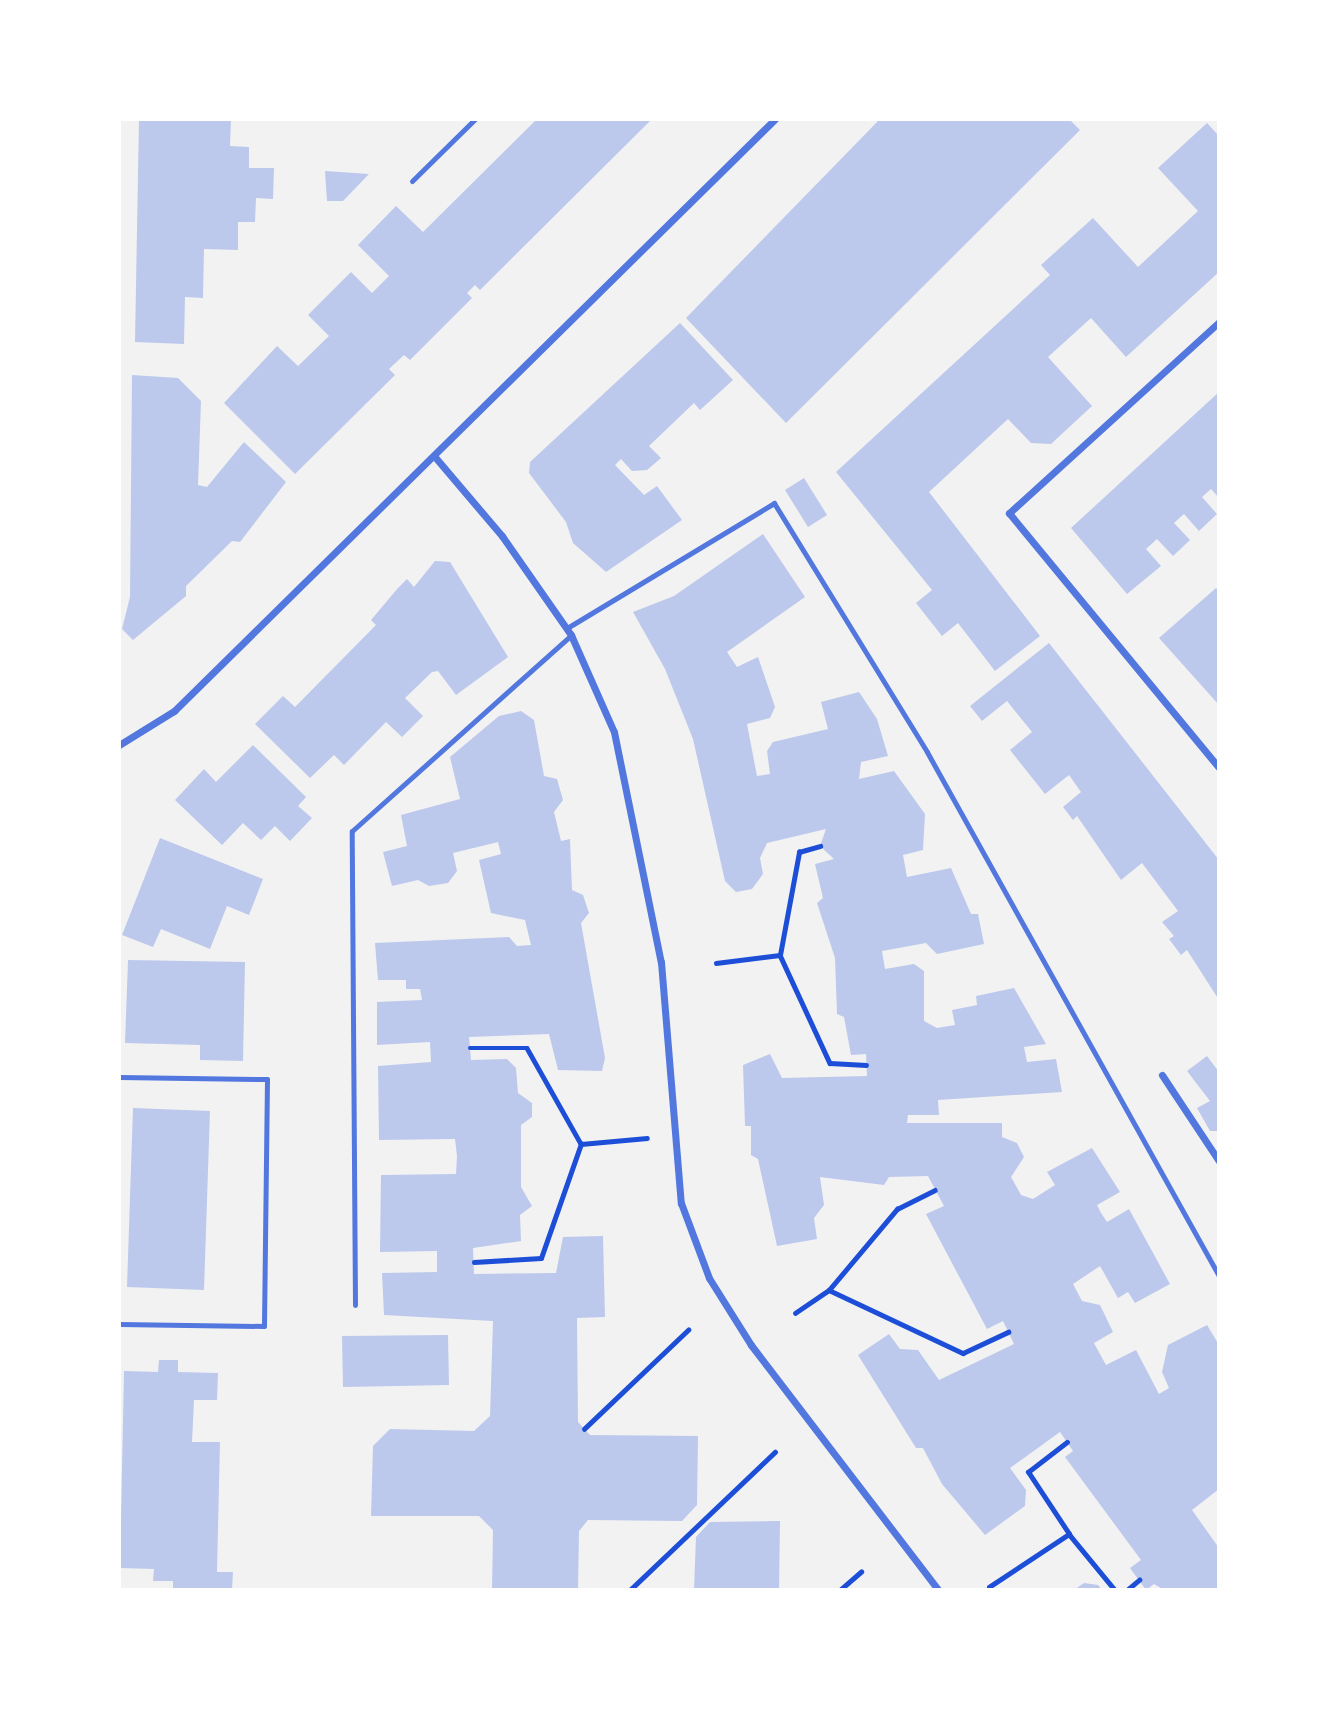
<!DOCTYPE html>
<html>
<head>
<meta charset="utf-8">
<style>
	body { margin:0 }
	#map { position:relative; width:1338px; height:1709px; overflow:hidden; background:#f2f2f2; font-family:Arial,sans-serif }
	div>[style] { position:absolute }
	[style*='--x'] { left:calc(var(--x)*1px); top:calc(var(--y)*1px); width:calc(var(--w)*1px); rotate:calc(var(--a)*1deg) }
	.building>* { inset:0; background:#bdc9ec }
	.path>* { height:4.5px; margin:-2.25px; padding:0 2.25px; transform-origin:2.25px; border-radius:2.25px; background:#1d4ed8 }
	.service>* { height:5px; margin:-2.5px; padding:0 2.5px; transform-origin:2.5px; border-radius:2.5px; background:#5277de }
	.minor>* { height:7px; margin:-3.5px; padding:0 3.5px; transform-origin:3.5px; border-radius:3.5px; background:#5277de }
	span { translate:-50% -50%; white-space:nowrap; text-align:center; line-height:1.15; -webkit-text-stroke:7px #fff; paint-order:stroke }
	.frame { position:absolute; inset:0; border:121px solid #fff; pointer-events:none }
</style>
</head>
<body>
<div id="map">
	<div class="building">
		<div style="clip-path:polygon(139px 119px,231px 119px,230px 146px,249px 147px,249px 168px,274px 168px,273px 199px,256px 198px,255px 222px,238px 222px,238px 250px,204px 249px,203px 298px,185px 297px,184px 344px,135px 342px)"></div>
		<div style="clip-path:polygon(537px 119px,652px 119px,480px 290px,475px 285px,467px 293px,472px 298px,410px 360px,404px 355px,389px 369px,395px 375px,295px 474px,224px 403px,277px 346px,298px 366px,329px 336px,308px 315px,351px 272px,372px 293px,389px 276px,358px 245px,396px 206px,423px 232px)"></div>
		<div style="clip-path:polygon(880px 119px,1069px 119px,1080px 130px,786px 423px,686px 318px)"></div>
		<div style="clip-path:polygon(1207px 123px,1219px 136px,1219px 272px,1126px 357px,1091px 318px,1048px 357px,1092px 406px,1051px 444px,1031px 443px,1008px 419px,929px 492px,1040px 636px,995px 671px,958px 623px,942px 636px,916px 603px,932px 590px,836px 472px,1050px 275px,1041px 265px,1093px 218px,1138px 267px,1198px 211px,1158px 168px)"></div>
		<div style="clip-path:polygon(325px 171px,369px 174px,343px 201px,327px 201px)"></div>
		<div style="clip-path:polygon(680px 323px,733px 380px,700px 410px,694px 403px,649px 446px,661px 458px,647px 470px,632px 471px,621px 459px,615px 465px,644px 495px,657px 486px,682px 520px,606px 572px,573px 543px,566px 522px,529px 473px,530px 462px)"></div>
		<div style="clip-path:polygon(132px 375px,178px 378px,201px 401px,198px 485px,207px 487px,244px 442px,286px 482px,240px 542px,232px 541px,186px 586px,186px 596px,133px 640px,122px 629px,130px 597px)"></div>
		<div style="clip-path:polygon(1219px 392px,1219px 498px,1211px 489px,1202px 497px,1217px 514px,1199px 531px,1184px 514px,1174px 523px,1190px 540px,1173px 556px,1157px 539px,1146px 549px,1161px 566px,1127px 594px,1071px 528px)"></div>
		<div style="clip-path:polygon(804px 478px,827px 515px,808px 527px,785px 490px)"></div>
		<div style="clip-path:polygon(763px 534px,805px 597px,727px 652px,737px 667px,758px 657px,775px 707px,770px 718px,747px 724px,757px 776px,770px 774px,767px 751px,773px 742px,828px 729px,821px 702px,859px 692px,877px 719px,888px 756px,861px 762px,859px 779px,894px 771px,925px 814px,923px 850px,903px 855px,907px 877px,951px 868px,971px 914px,978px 914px,984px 944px,937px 954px,926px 943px,882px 951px,885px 969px,914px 964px,924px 971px,924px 1021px,937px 1028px,955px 1025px,952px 1010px,977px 1005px,976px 996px,1014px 988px,1046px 1044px,1024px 1047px,1027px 1062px,1056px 1059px,1062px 1092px,938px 1100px,939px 1115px,908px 1115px,907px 1123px,1002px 1123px,1002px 1137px,1017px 1143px,1024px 1157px,1011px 1177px,1021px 1195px,1033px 1199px,1055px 1185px,1047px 1172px,1092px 1148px,1120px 1192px,1097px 1205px,1101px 1213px,1107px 1222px,1129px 1209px,1170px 1284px,1135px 1303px,1128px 1292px,1118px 1298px,1100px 1266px,1073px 1284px,1082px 1301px,1100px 1305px,1113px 1332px,1094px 1343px,1106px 1365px,1136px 1350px,1159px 1394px,1169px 1388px,1162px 1372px,1168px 1345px,1207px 1325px,1219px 1345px,1219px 1489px,1192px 1510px,1219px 1548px,1219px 1590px,1164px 1590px,1154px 1584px,1146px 1590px,1130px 1568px,1141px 1560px,1065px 1457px,1073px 1451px,1060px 1432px,1010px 1468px,1026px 1490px,1025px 1506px,985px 1535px,942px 1484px,923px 1448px,916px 1448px,858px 1355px,889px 1334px,900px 1349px,918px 1350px,939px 1380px,1014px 1344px,1003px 1321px,987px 1329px,926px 1214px,944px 1206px,928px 1176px,889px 1177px,884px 1185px,820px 1177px,824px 1205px,814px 1218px,817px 1239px,777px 1246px,758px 1159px,751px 1155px,751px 1126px,745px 1126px,743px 1065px,770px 1054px,782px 1078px,867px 1076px,866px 1054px,851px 1055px,844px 1017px,837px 1014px,835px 958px,817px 903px,823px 898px,815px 864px,834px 859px,820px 846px,826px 829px,767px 843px,760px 858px,763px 874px,752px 889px,736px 892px,725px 881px,693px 739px,665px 669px,633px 612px,674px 596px)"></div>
		<div style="clip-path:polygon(435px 561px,450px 562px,508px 657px,456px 695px,438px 671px,432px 672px,405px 698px,423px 716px,402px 737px,386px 722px,344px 765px,334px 755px,310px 778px,255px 724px,283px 696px,295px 707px,376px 625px,371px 620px,398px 588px,407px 579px,414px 587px)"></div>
		<div style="clip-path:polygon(1216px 588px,1219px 591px,1219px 705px,1159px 638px)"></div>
		<div style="clip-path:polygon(1049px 643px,1219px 860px,1219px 1000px,1187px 950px,1181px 955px,1169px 939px,1174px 936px,1162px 922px,1178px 911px,1142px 863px,1121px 880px,1077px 816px,1073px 820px,1063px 807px,1081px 792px,1069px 775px,1045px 794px,1010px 750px,1032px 732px,1007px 701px,982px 721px,970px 706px)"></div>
		<div style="clip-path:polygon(521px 711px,534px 720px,544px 776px,557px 779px,563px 800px,554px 812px,561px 841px,570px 839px,572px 890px,583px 895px,589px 913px,581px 923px,605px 1058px,602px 1071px,558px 1070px,549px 1034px,469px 1037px,471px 1060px,507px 1059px,516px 1068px,518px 1093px,532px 1103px,532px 1117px,521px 1125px,521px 1187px,532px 1206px,520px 1215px,521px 1241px,473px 1248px,474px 1274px,556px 1273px,563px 1237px,603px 1236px,605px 1317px,577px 1318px,578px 1422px,590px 1435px,698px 1436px,697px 1505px,682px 1521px,588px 1520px,579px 1531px,578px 1590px,492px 1590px,493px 1530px,479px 1516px,371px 1516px,373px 1446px,390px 1429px,474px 1431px,490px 1416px,493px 1321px,384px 1315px,382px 1273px,437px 1272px,437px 1251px,380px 1252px,381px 1175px,456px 1174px,457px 1156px,455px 1139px,379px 1140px,378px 1066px,431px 1062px,430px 1042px,377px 1045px,377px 1002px,422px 1000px,420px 989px,406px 989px,406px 980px,378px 980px,375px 943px,509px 937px,517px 946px,531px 945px,525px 920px,491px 913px,479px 860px,501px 854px,498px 842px,453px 853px,457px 871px,448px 883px,429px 886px,418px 880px,392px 886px,383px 852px,407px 846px,401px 815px,460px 799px,450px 757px,499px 716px)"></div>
		<div style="clip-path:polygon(253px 745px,306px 797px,298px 806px,312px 818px,290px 841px,275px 826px,261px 840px,243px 823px,222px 845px,175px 800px,204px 769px,216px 782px)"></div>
		<div style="clip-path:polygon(160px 838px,263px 879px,249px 915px,227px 906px,210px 949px,161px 929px,153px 947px,122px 935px)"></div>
		<div style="clip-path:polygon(128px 960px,245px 962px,243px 1061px,200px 1060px,200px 1045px,125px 1043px)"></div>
		<div style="clip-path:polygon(1207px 1056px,1219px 1072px,1219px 1131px,1210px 1131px,1197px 1108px,1210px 1101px,1187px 1071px)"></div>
		<div style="clip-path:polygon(133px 1108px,210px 1111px,204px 1290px,127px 1287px)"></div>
		<div style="clip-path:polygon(448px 1335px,449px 1385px,343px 1387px,342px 1336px)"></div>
		<div style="clip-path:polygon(159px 1360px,178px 1360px,178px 1372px,218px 1373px,217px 1400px,194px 1400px,192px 1442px,220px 1442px,217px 1572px,233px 1572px,232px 1590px,173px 1590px,173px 1581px,153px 1581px,154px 1569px,120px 1568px,124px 1371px,158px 1372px)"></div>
		<div style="clip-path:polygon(780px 1521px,779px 1590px,694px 1590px,696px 1537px,710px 1522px)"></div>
		<div style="clip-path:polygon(1084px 1583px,1098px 1585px,1102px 1590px,1074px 1590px)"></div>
	</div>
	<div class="path">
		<div style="--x:780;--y:955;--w:119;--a:65.2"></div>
		<div style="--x:830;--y:1063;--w:36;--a:3"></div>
		<div style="--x:716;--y:963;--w:64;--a:-7.1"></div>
		<div style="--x:780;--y:955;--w:105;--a:-79.5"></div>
		<div style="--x:799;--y:852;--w:22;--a:-16"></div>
		<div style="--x:470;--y:1048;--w:57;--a:0"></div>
		<div style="--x:527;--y:1048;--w:110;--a:60.6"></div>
		<div style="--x:581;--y:1144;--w:66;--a:-5.2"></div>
		<div style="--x:474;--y:1262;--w:67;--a:-3.4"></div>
		<div style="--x:541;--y:1258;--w:121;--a:-70.7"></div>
		<div style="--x:829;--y:1290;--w:148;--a:25.2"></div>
		<div style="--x:963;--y:1353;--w:50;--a:-25"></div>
		<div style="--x:795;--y:1313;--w:41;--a:-34.1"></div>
		<div style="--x:829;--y:1290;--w:106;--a:-50"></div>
		<div style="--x:897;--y:1209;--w:42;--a:-26.6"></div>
		<div style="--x:584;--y:1429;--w:144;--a:-43.6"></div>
		<div style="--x:1069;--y:1534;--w:72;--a:50.6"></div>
		<div style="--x:989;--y:1587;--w:96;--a:-33.5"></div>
		<div style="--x:1069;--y:1534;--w:74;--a:-123.5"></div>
		<div style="--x:1028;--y:1472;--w:49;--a:-37.6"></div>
		<div style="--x:630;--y:1590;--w:200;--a:-43.6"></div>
		<div style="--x:840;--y:1590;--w:28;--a:-41"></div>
		<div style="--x:1127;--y:1590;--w:16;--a:-40"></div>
	</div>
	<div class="service">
		<div style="--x:412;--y:181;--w:88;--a:-44.5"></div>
		<div style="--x:567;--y:628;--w:242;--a:-31.1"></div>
		<div style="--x:774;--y:503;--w:292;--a:58.4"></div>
		<div style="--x:927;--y:752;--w:600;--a:60.87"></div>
		<div style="--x:119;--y:1077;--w:148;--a:0.8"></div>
		<div style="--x:267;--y:1079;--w:247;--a:90.7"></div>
		<div style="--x:264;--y:1326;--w:145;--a:-179.2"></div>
		<div style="--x:355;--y:1305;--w:474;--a:-90.4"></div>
		<div style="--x:352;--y:831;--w:294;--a:-41.8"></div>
	</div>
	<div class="minor">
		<div style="--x:1219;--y:322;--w:284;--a:137.7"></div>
		<div style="--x:1009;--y:513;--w:330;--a:50.5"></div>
		<div style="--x:435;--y:457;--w:104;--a:49.7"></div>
		<div style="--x:502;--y:536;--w:121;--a:55.1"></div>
		<div style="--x:571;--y:635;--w:106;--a:66.1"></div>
		<div style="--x:614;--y:732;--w:235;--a:78.5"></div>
		<div style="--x:661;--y:962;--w:242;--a:85.3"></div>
		<div style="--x:681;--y:1203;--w:80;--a:69.5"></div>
		<div style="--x:709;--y:1278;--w:79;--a:57.9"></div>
		<div style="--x:751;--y:1345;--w:308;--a:52.6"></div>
		<div style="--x:119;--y:745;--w:65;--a:-31.7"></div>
		<div style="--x:174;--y:711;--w:844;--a:-44.57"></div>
		<div style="--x:1162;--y:1075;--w:103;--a:56.5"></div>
	</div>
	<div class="frame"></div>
</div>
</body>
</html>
